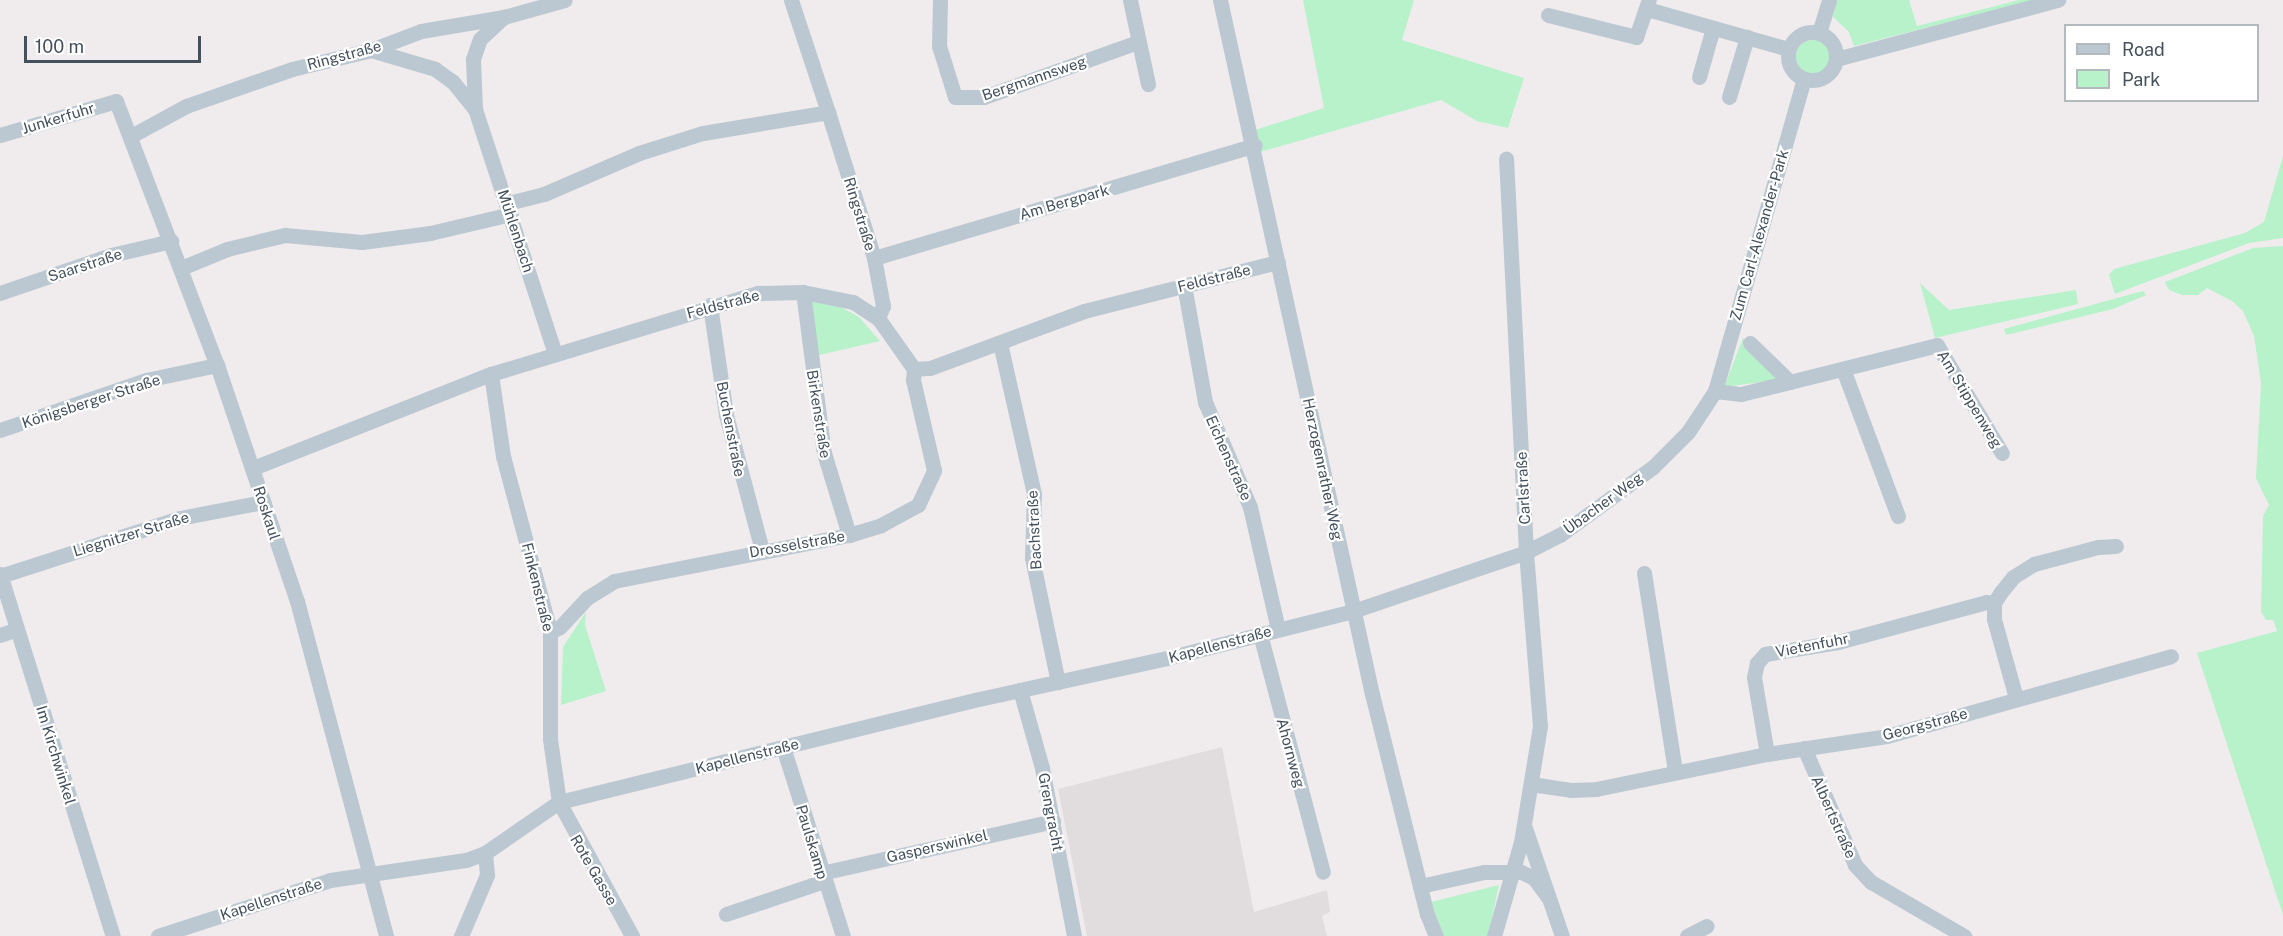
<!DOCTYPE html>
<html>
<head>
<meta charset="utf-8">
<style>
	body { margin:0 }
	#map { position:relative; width:2283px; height:936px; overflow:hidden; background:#f0eced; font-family:"Public Sans",sans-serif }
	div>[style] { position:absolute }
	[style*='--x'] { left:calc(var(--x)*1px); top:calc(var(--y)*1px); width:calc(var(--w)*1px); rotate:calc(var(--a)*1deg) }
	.education>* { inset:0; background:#e1dddf }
	.green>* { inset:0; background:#b7f2cb }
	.round { border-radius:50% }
	.minor>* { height:15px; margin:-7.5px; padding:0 7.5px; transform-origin:7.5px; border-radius:7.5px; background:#bcc8d1 }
	.minor>.ring { margin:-7.5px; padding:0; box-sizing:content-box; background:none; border:15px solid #bcc8d1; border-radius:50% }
	span { translate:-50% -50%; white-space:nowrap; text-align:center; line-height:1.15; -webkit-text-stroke:4.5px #fff; paint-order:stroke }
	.street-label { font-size:15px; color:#44515c }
	.legend { position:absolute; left:2064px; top:24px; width:195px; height:78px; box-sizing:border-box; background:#fff; border:2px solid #b4b9be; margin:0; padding:8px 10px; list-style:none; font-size:18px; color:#44515c }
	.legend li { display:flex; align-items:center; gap:12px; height:30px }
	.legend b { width:30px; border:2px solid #b4b9be }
	.scale { position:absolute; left:24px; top:36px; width:177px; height:27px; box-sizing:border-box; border:3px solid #44515c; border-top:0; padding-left:8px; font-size:18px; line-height:21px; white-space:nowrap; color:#44515c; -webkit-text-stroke:4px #fff; paint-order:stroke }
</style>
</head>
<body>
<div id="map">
	<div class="education">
		<div style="clip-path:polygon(1222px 747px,1254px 912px,1327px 890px,1330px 912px,1322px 916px,1327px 936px,1087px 936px,1058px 789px)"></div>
	</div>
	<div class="green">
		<div style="clip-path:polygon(1303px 0,1414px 0,1402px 40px,1524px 78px,1508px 128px,1477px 121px,1441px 100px,1260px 152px,1255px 130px,1324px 108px)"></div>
		<div style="clip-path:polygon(1837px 0,1909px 0,1917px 26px,2019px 0,2036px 0,1854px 46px,1849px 32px,1833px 17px)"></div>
		<div class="round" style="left:1796px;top:40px;width:34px;height:34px"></div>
		<div style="clip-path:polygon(2283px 156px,2283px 238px,2249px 243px,2115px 294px,2109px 275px,2114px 269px,2245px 233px,2264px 222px)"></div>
		<div style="clip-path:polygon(2283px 246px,2283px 915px,2197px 653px,2277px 631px,2273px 620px,2266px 620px,2261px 612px,2263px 516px,2269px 505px,2256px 478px,2261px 383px,2254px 336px,2243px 311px,2232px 301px,2207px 288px,2198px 295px,2182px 295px,2169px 290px,2165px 282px,2253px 248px)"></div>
		<div style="clip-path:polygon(1920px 283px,1949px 310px,2076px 290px,2078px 304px,1935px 338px)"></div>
		<div style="clip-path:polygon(2143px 291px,2146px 295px,2113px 309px,2006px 335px,2004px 329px)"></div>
		<div style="clip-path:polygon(810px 301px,839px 306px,859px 317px,880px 341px,815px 356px)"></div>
		<div style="clip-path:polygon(1743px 338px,1785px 379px,1724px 387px)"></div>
		<div style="clip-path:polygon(586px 612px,585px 625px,606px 691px,561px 705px,563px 647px)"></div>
		<div style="clip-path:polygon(1499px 885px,1488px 936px,1444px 936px,1431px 902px)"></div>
	</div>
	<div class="minor">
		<div style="--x:940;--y:0;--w:46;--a:91.2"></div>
		<div style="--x:939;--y:46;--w:53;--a:72.6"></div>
		<div style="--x:955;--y:97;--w:29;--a:0"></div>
		<div style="--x:984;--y:97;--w:164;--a:-19.7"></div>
		<div style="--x:1130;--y:0;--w:86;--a:77.9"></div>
		<div style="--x:1220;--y:0;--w:710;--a:77.65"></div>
		<div style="--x:1372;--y:694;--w:227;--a:76"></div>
		<div style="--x:1427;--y:914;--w:24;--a:68"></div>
		<div style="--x:1647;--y:9;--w:147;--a:15.8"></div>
		<div style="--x:1548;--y:15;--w:91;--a:14"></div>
		<div style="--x:1636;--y:37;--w:39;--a:-71"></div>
		<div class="ring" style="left:1788px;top:32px;width:33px;height:33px"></div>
		<div style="--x:1819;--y:33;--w:34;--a:-73"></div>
		<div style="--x:371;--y:50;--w:67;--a:16.5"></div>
		<div style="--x:435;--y:69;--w:22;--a:36"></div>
		<div style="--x:453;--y:82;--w:35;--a:51"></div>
		<div style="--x:475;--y:109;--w:258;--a:71.9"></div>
		<div style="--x:1836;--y:59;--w:230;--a:-14.9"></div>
		<div style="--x:1699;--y:77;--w:51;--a:-74.1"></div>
		<div style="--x:1729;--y:97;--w:63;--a:-73.3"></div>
		<div style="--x:475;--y:109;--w:50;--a:-92.3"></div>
		<div style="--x:473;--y:59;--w:21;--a:-71"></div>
		<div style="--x:480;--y:39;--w:33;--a:-43"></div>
		<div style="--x:828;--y:112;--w:153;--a:72.5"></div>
		<div style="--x:874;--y:258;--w:49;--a:79.4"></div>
		<div style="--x:883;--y:306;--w:13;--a:113"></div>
		<div style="--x:0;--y:135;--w:121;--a:-16.3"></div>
		<div style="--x:116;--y:101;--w:283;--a:69.1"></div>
		<div style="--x:217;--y:365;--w:249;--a:71.3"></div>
		<div style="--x:297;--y:601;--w:347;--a:75.1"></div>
		<div style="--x:131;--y:136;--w:63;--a:-28.6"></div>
		<div style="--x:186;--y:106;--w:112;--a:-19.2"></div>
		<div style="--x:292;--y:69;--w:81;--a:-13.5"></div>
		<div style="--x:371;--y:50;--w:53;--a:-20.8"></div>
		<div style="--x:421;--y:31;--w:84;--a:-9.6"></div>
		<div style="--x:504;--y:17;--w:63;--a:-15.6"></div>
		<div style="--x:508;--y:203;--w:37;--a:-14"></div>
		<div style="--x:544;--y:194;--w:103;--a:-23.3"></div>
		<div style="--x:639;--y:153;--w:67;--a:-17.4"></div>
		<div style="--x:703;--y:133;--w:127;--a:-9.5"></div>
		<div style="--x:828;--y:112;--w:118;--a:-108.3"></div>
		<div style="--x:874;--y:258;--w:397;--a:-16.5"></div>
		<div style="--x:181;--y:268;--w:50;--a:-22.4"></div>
		<div style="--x:227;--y:249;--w:60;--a:-13.6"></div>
		<div style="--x:285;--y:235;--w:77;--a:5.2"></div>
		<div style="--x:362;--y:242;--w:69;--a:-7.5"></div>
		<div style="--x:430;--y:233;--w:83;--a:-13.2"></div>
		<div style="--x:1184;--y:285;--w:119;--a:79.8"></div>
		<div style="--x:1205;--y:402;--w:114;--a:66.8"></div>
		<div style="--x:1250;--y:507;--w:125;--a:77.1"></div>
		<div style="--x:803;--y:292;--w:162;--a:82.6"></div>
		<div style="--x:824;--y:453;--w:86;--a:73"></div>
		<div style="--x:0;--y:293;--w:117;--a:-18.9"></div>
		<div style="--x:111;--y:255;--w:62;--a:-13.1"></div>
		<div style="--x:710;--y:305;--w:111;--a:81.7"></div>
		<div style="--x:726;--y:415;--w:140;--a:75.1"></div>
		<div style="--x:1000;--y:343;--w:155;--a:77.3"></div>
		<div style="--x:1034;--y:494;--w:64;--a:91.8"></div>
		<div style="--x:1032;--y:558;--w:127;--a:78.2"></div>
		<div style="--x:1750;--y:343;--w:56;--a:44.3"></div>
		<div style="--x:914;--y:369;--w:16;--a:-4"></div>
		<div style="--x:930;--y:368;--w:164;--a:-20.3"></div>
		<div style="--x:1084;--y:311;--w:200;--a:-14.2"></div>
		<div style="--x:1843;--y:369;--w:157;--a:69.5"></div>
		<div style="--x:491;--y:374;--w:83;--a:81.7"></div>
		<div style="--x:503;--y:456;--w:182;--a:75"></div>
		<div style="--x:550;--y:632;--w:107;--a:90"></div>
		<div style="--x:550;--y:739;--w:64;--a:81.9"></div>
		<div style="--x:559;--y:802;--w:153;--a:61.4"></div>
		<div style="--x:1715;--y:391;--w:26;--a:7"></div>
		<div style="--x:1741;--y:394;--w:202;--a:-14"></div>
		<div style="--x:1937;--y:345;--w:126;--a:59"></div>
		<div style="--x:0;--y:430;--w:154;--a:-18.9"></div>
		<div style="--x:146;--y:380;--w:73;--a:-11.9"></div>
		<div style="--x:253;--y:468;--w:256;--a:-21.6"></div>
		<div style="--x:491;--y:374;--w:279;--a:-16.9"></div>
		<div style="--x:758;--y:293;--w:45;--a:-1.3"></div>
		<div style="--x:803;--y:292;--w:51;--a:11.3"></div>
		<div style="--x:853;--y:302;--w:30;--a:33"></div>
		<div style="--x:878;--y:318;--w:62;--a:54.8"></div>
		<div style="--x:1644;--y:573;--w:201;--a:81.1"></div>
		<div style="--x:0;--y:574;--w:379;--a:72.7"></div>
		<div style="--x:0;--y:576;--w:189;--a:-17.9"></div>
		<div style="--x:180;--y:518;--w:85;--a:-10.9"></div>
		<div style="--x:550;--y:632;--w:11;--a:-27"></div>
		<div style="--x:560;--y:627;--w:40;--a:-47"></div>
		<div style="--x:587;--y:598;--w:32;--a:-32"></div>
		<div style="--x:614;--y:581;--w:239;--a:-11.1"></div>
		<div style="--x:849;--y:535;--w:34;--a:-17"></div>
		<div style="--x:881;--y:525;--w:42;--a:-28.4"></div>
		<div style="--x:918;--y:505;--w:38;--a:-65"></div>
		<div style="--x:934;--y:470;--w:92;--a:-103.1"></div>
		<div style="--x:913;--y:380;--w:11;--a:-85"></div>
		<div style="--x:1260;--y:634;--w:246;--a:75.2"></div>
		<div style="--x:0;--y:635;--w:18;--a:-19"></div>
		<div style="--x:1020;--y:690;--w:81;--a:74.2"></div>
		<div style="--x:1042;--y:768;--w:171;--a:79.2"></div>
		<div style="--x:2016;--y:698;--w:82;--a:-105.6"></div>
		<div style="--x:1994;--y:619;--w:16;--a:-90"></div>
		<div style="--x:1994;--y:603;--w:13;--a:-58"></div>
		<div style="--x:2001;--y:592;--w:19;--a:-51"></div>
		<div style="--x:2013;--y:577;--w:25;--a:-32"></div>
		<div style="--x:2034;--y:564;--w:66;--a:-14.9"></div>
		<div style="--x:2098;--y:547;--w:18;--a:-3"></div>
		<div style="--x:783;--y:747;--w:198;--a:72.4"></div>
		<div style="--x:1804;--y:748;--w:128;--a:66.4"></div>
		<div style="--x:1855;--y:865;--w:23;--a:47"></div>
		<div style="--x:1871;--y:882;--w:108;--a:30.1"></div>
		<div style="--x:1767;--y:754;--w:78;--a:-99.6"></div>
		<div style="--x:1754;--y:677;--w:14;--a:-78"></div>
		<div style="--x:1757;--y:663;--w:12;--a:-48"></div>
		<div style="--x:1765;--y:654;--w:74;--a:-9.3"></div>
		<div style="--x:1838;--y:642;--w:153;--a:-15.1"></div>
		<div style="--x:1986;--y:602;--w:8;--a:7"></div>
		<div style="--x:1531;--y:784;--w:40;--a:8.5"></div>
		<div style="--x:1571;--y:790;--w:25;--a:-2"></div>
		<div style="--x:1596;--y:789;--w:175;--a:-11.6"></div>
		<div style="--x:1767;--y:754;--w:121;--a:-8.5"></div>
		<div style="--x:1887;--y:736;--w:295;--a:-15.7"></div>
		<div style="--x:1525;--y:828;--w:114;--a:71.1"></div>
		<div style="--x:821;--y:873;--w:238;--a:-12.6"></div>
		<div style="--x:1420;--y:886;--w:66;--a:-12.3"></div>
		<div style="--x:1484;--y:872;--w:37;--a:0"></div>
		<div style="--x:1521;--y:872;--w:14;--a:25"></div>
		<div style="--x:1534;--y:878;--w:24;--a:54"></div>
		<div style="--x:726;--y:914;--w:103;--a:-18.6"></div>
		<div style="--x:158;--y:936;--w:181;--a:-18"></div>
		<div style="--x:330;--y:880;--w:137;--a:-8.4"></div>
		<div style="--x:466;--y:860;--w:20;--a:-20"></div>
		<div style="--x:485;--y:853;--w:90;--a:-34.6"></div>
		<div style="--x:559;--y:802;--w:432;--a:-13.8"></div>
		<div style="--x:979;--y:699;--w:192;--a:-12.3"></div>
		<div style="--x:1167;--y:658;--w:192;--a:-14.2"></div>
		<div style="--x:1353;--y:611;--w:183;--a:-18.8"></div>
		<div style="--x:1526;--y:552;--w:38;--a:-27"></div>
		<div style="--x:1560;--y:535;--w:115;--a:-36.2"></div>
		<div style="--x:1653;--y:467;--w:49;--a:-45"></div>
		<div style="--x:1688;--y:432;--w:49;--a:-56.6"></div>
		<div style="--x:1715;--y:391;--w:324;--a:-74.1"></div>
		<div style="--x:461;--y:936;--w:66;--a:-66.9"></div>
		<div style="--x:487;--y:875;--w:22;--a:-95"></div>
		<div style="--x:1494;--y:936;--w:98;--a:-74"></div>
		<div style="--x:1521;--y:842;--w:118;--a:-80.7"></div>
		<div style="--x:1540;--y:726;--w:175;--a:-94.6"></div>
		<div style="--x:1526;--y:552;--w:394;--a:-92.9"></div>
		<div style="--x:1687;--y:936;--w:22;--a:-27"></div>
	</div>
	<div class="street-label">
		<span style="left:344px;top:55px;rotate:-15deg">Ringstraße</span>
		<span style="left:1034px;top:78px;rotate:-19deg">Bergmannsweg</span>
		<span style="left:58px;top:118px;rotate:-17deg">Junkerfuhr</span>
		<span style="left:1064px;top:202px;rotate:-16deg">Am Bergpark</span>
		<span style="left:860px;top:214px;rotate:73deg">Ringstraße</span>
		<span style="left:516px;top:231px;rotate:72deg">Mühlenbach</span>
		<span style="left:1759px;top:235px;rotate:-74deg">Zum Carl-Alexander-Park</span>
		<span style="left:85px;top:265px;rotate:-18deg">Saarstraße</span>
		<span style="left:1214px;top:278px;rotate:-14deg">Feldstraße</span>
		<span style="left:723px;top:304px;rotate:-15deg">Feldstraße</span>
		<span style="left:1970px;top:399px;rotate:59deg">Am Stippenweg</span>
		<span style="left:91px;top:401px;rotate:-18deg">Königsberger Straße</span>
		<span style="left:819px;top:414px;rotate:81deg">Birkenstraße</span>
		<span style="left:731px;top:429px;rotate:79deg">Buchenstraße</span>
		<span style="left:1229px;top:458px;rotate:66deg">Eichenstraße</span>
		<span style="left:1323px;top:469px;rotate:78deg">Herzogenrather Weg</span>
		<span style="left:1523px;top:488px;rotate:-93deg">Carlstraße</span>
		<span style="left:1603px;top:503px;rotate:-36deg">Übacher Weg</span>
		<span style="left:267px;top:513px;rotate:72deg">Roskaul</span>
		<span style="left:1034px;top:530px;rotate:-93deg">Bachstraße</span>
		<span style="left:131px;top:534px;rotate:-17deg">Liegnitzer Straße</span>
		<span style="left:797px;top:544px;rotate:-10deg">Drosselstraße</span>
		<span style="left:538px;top:587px;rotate:76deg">Finkenstraße</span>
		<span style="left:1220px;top:644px;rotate:-15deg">Kapellenstraße</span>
		<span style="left:1812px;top:645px;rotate:-11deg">Vietenfuhr</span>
		<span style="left:1925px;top:724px;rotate:-15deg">Georgstraße</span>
		<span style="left:1291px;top:753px;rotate:75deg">Ahornweg</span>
		<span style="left:56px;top:755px;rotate:73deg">Im Kirchwinkel</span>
		<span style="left:747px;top:756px;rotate:-14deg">Kapellenstraße</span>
		<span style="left:1051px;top:812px;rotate:79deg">Grengracht</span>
		<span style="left:1834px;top:817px;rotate:66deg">Albertstraße</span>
		<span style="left:812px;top:842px;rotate:73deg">Paulskamp</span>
		<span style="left:937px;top:846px;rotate:-13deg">Gasperswinkel</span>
		<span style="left:594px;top:870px;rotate:60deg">Rote Gasse</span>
		<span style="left:271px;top:899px;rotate:-18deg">Kapellenstraße</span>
	</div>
	<ul class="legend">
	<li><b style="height:8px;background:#bcc8d1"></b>Road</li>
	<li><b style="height:16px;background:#b7f2cb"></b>Park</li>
	</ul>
	<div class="scale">100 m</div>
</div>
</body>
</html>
